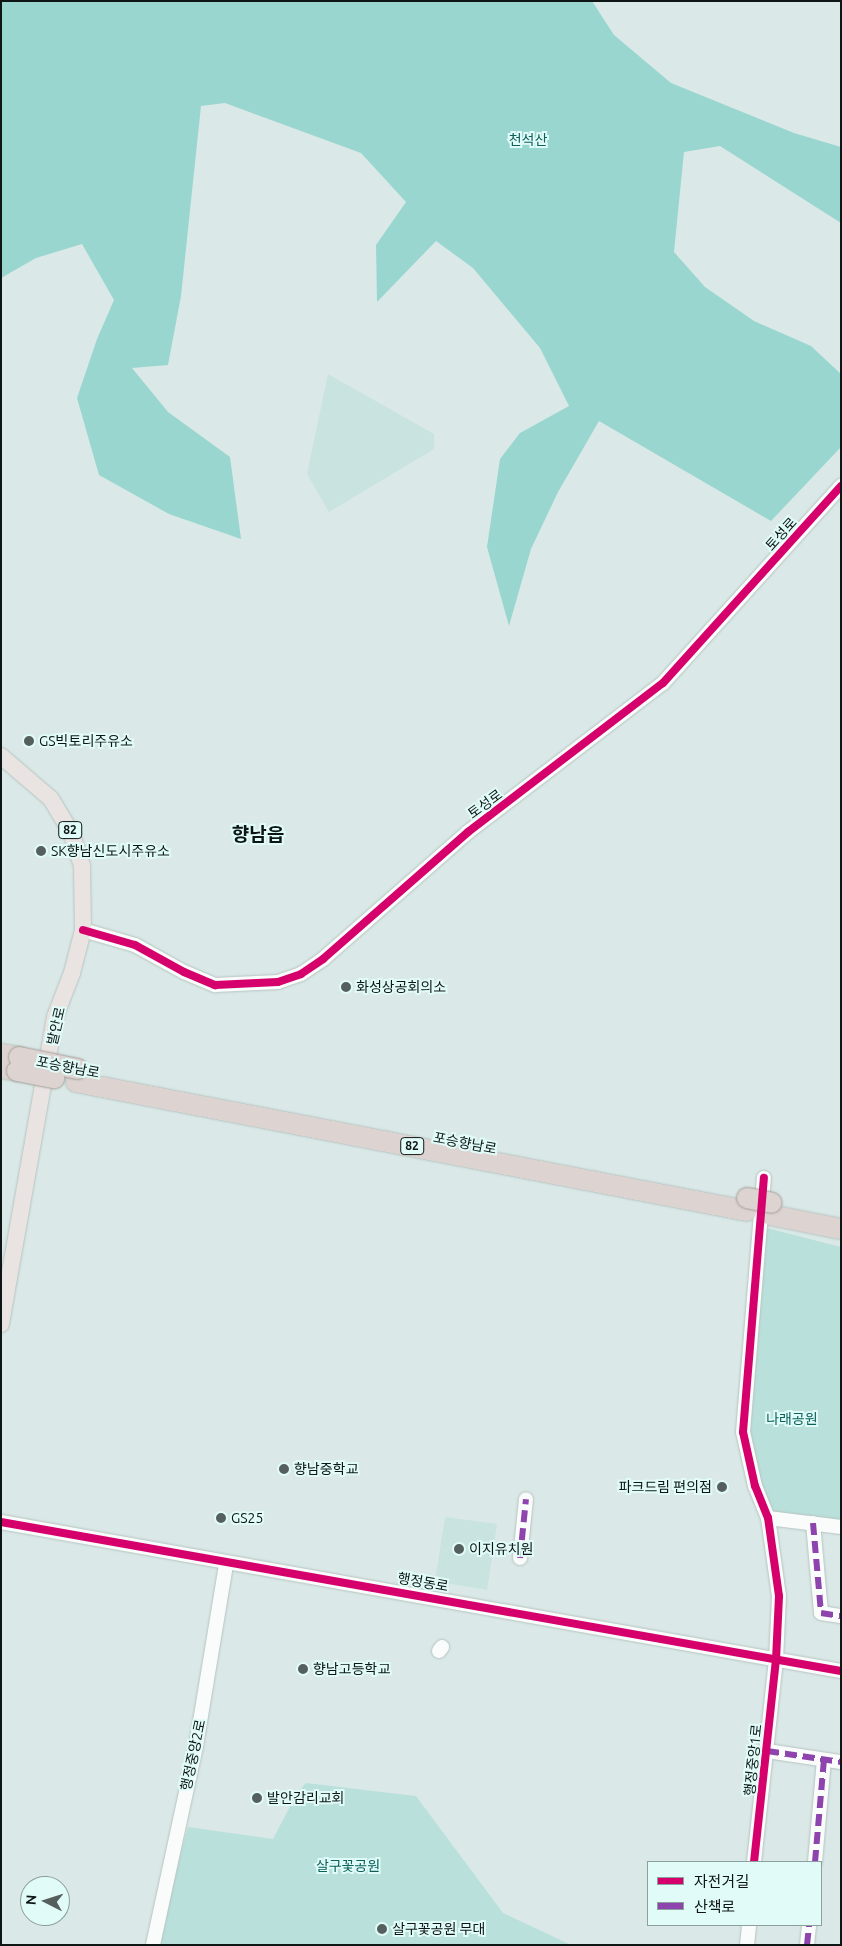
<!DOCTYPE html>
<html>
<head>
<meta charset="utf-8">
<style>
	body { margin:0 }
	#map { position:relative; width:842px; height:1946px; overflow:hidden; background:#dae9e7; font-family:Ubuntu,"Noto Sans KR",sans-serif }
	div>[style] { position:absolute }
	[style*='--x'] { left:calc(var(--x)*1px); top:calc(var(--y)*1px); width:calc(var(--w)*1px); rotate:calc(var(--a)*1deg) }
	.built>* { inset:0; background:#c8e3e0 }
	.green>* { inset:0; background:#bae0db }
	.forest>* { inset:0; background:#9ad6d0 }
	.roads { filter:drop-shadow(0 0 1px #b7c3c1) drop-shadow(0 0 1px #b7c3c1) }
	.minor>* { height:14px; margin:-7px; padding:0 7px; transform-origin:7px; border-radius:7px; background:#f9fcfb }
	.major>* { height:16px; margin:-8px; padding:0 8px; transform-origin:8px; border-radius:8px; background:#e9e4e2 }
	.highway>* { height:20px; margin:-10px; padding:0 10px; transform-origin:10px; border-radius:10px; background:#ddd4d1 }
	.bridges { filter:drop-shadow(0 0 1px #a39e9a) drop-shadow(0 0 1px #a39e9a) }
	.highway-bridge>* { height:20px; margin:-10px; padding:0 10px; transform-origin:10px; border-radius:10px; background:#ddd4d1 }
	.quiet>* { height:6px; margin-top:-3px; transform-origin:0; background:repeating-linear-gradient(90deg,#8e44ad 0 12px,transparent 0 18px) }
	.cycleway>* { height:8px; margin:-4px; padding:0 4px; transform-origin:4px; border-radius:4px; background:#d6006c }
	.dots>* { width:14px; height:14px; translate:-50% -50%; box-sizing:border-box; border:2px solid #e1fcf8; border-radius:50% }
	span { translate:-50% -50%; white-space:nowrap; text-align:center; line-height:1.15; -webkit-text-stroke:4px #e1fcf8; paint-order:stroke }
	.shield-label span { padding:1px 4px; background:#e1fcf8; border:1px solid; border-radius:4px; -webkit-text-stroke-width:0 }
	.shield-label { font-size:12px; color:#0d1615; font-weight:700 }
	.park-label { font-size:14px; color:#0d615b }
	.street-label { font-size:14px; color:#0d1615 }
	.poi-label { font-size:14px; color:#0d1615 }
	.left { translate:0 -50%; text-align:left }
	.right { translate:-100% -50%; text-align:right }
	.district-label { font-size:19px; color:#0d1615; font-weight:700 }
	.frame { position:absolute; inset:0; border:2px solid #0d1615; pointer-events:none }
	.legend { position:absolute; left:647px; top:1861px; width:175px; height:65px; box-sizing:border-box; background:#e1fcf8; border:1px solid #8ca09d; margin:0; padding:6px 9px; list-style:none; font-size:15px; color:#0d1615 }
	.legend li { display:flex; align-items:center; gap:10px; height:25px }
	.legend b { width:25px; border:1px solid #8ca09d }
	.north { position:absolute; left:20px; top:1876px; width:50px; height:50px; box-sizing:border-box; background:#e1fcf8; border:1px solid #8ca09d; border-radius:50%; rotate:275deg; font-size:14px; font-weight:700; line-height:20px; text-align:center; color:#0d1615 }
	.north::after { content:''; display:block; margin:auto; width:18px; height:22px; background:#55605e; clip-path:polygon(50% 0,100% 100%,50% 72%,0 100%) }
</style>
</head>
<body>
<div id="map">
	<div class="built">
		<div style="clip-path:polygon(328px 374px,434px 434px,434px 449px,329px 512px,307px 474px)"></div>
		<div style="clip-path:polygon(445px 1517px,497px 1524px,487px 1590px,435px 1581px)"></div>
	</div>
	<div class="green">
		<div style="clip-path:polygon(759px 1226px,841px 1247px,841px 1527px,768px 1518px,748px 1456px)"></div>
		<div style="clip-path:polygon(306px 1783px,416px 1796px,503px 1913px,571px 1945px,155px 1945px,188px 1827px,273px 1839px,297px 1793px)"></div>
	</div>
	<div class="forest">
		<div style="clip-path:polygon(1px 1px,592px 1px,614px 35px,671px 83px,794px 133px,841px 147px,841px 223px,720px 146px,684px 152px,674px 252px,705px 287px,754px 321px,811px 346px,841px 374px,841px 447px,771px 521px,599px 421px,558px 492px,531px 549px,509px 626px,487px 547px,500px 459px,520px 433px,569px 406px,540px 348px,473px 268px,436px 241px,377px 302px,376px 245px,406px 202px,361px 153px,225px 103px,201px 106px,181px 296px,168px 365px,132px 368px,168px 412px,230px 457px,241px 539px,169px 514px,99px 475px,77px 398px,97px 339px,114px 300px,82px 244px,36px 258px,1px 278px)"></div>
	</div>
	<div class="roads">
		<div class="minor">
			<div style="--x:83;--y:930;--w:54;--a:16.1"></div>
			<div style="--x:135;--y:945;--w:56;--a:28.9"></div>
			<div style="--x:184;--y:972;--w:34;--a:23"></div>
			<div style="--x:215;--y:985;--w:63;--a:-2.7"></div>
			<div style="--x:278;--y:982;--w:24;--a:-19"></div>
			<div style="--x:301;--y:974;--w:27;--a:-34"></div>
			<div style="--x:323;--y:959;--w:193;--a:-41.2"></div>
			<div style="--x:468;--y:832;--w:245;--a:-37.4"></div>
			<div style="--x:663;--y:683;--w:266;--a:-47.9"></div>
			<div style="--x:768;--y:1518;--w:74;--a:7"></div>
			<div style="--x:1;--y:1522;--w:853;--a:10.06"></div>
			<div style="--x:813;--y:1523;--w:90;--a:84.9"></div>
			<div style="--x:821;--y:1613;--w:20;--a:9"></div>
			<div style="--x:520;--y:1558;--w:59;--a:-84.2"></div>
			<div style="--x:439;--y:1651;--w:5;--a:-53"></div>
			<div style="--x:767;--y:1751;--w:75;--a:8.5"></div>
			<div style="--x:754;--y:1862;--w:203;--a:-83.8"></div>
			<div style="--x:776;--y:1660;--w:64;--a:-87.3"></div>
			<div style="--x:779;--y:1596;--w:79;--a:-98"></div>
			<div style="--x:768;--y:1518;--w:35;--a:-112"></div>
			<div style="--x:755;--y:1486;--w:55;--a:-102.5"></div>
			<div style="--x:743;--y:1432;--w:255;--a:-85.3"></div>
			<div style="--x:815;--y:1862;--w:102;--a:-85"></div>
			<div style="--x:153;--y:1945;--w:204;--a:-77.8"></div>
			<div style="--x:196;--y:1746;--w:184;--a:-80.6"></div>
			<div style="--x:747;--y:1945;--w:20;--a:-84"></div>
			<div style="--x:807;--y:1945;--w:20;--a:-84"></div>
		</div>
		<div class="major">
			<div style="--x:1;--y:756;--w:66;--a:40.7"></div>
			<div style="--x:51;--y:799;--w:39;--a:59"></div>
			<div style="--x:71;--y:832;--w:36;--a:72"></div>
			<div style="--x:82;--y:866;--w:64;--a:89.1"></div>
			<div style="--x:83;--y:930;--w:44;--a:104.3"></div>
			<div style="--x:72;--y:973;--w:47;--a:111.1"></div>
			<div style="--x:55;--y:1017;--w:312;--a:100"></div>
		</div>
		<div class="highway">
			<div style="--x:1;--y:1054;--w:18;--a:9"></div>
			<div style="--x:1;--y:1068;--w:16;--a:11"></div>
			<div style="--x:76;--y:1082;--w:683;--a:10.88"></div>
			<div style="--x:770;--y:1215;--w:72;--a:11.2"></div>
		</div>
	</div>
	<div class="bridges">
		<div class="highway-bridge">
			<div style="--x:19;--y:1057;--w:60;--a:11.5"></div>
			<div style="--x:17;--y:1071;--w:38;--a:11"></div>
			<div style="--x:747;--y:1198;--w:25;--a:11"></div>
		</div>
	</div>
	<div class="quiet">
		<div style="--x:813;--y:1523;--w:90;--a:84.9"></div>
		<div style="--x:821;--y:1613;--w:20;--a:9"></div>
		<div style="--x:520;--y:1558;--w:59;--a:-84.2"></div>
		<div style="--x:767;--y:1751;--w:75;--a:8.5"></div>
		<div style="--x:815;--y:1862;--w:102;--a:-85"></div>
		<div style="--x:807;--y:1945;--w:20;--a:-84"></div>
	</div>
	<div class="cycleway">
		<div style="--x:83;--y:930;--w:54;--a:16.1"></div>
		<div style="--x:135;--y:945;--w:56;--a:28.9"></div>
		<div style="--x:184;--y:972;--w:34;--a:23"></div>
		<div style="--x:215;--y:985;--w:63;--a:-2.7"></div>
		<div style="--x:278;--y:982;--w:24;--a:-19"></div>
		<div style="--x:301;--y:974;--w:27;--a:-34"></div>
		<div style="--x:323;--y:959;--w:193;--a:-41.2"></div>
		<div style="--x:468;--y:832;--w:245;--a:-37.4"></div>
		<div style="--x:663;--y:683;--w:266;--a:-47.9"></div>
		<div style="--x:1;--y:1522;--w:853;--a:10.06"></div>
		<div style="--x:754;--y:1862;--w:203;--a:-83.8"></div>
		<div style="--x:776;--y:1660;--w:64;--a:-87.3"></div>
		<div style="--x:779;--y:1596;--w:79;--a:-98"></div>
		<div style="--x:768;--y:1518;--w:35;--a:-112"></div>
		<div style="--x:755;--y:1486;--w:55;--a:-102.5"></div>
		<div style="--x:743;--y:1432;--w:255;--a:-85.3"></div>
	</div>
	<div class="dots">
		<div style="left:29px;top:741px;background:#55605e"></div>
		<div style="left:41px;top:851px;background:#55605e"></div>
		<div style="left:346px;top:987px;background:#55605e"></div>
		<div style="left:284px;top:1469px;background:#55605e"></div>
		<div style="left:722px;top:1487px;background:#55605e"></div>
		<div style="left:221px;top:1518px;background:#55605e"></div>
		<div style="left:459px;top:1549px;background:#55605e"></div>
		<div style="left:303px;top:1669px;background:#55605e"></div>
		<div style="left:257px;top:1798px;background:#55605e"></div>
		<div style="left:382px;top:1929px;background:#55605e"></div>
	</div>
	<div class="shield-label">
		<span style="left:70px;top:830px">82</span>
		<span style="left:412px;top:1146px">82</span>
	</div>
	<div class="park-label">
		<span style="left:528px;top:140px">천석산</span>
		<span style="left:792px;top:1419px">나래공원</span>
		<span style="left:348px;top:1866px">살구꽃공원</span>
	</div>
	<div class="street-label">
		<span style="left:781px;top:534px;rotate:-48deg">토성로</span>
		<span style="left:485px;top:804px;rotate:-36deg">토성로</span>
		<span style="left:56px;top:1026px;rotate:-77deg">발안로</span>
		<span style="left:68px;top:1067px;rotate:11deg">포승향남로</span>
		<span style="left:465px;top:1143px;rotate:11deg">포승향남로</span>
		<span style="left:423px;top:1582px;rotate:10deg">행정동로</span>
		<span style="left:193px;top:1755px;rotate:-78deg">행정중앙2로</span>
		<span style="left:753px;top:1760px;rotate:-84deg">행정중앙1로</span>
	</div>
	<div class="poi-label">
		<span class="left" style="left:39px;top:741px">GS빅토리주유소</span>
		<span class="left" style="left:51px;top:851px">SK향남신도시주유소</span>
		<span class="left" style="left:356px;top:987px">화성상공회의소</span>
		<span class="left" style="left:294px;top:1469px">향남중학교</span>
		<span class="right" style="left:712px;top:1487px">파크드림 편의점</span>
		<span class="left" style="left:231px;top:1518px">GS25</span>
		<span class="left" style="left:469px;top:1549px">이지유치원</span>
		<span class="left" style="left:313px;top:1669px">향남고등학교</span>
		<span class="left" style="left:267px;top:1798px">발안감리교회</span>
		<span class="left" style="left:392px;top:1929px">살구꽃공원 무대</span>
	</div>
	<div class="district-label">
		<span style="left:258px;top:835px">향남읍</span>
	</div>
	<div class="frame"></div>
	<ul class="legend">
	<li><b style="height:6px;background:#d6006c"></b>자전거길</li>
	<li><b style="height:6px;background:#8e44ad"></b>산책로</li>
	</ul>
	<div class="north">N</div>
</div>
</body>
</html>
